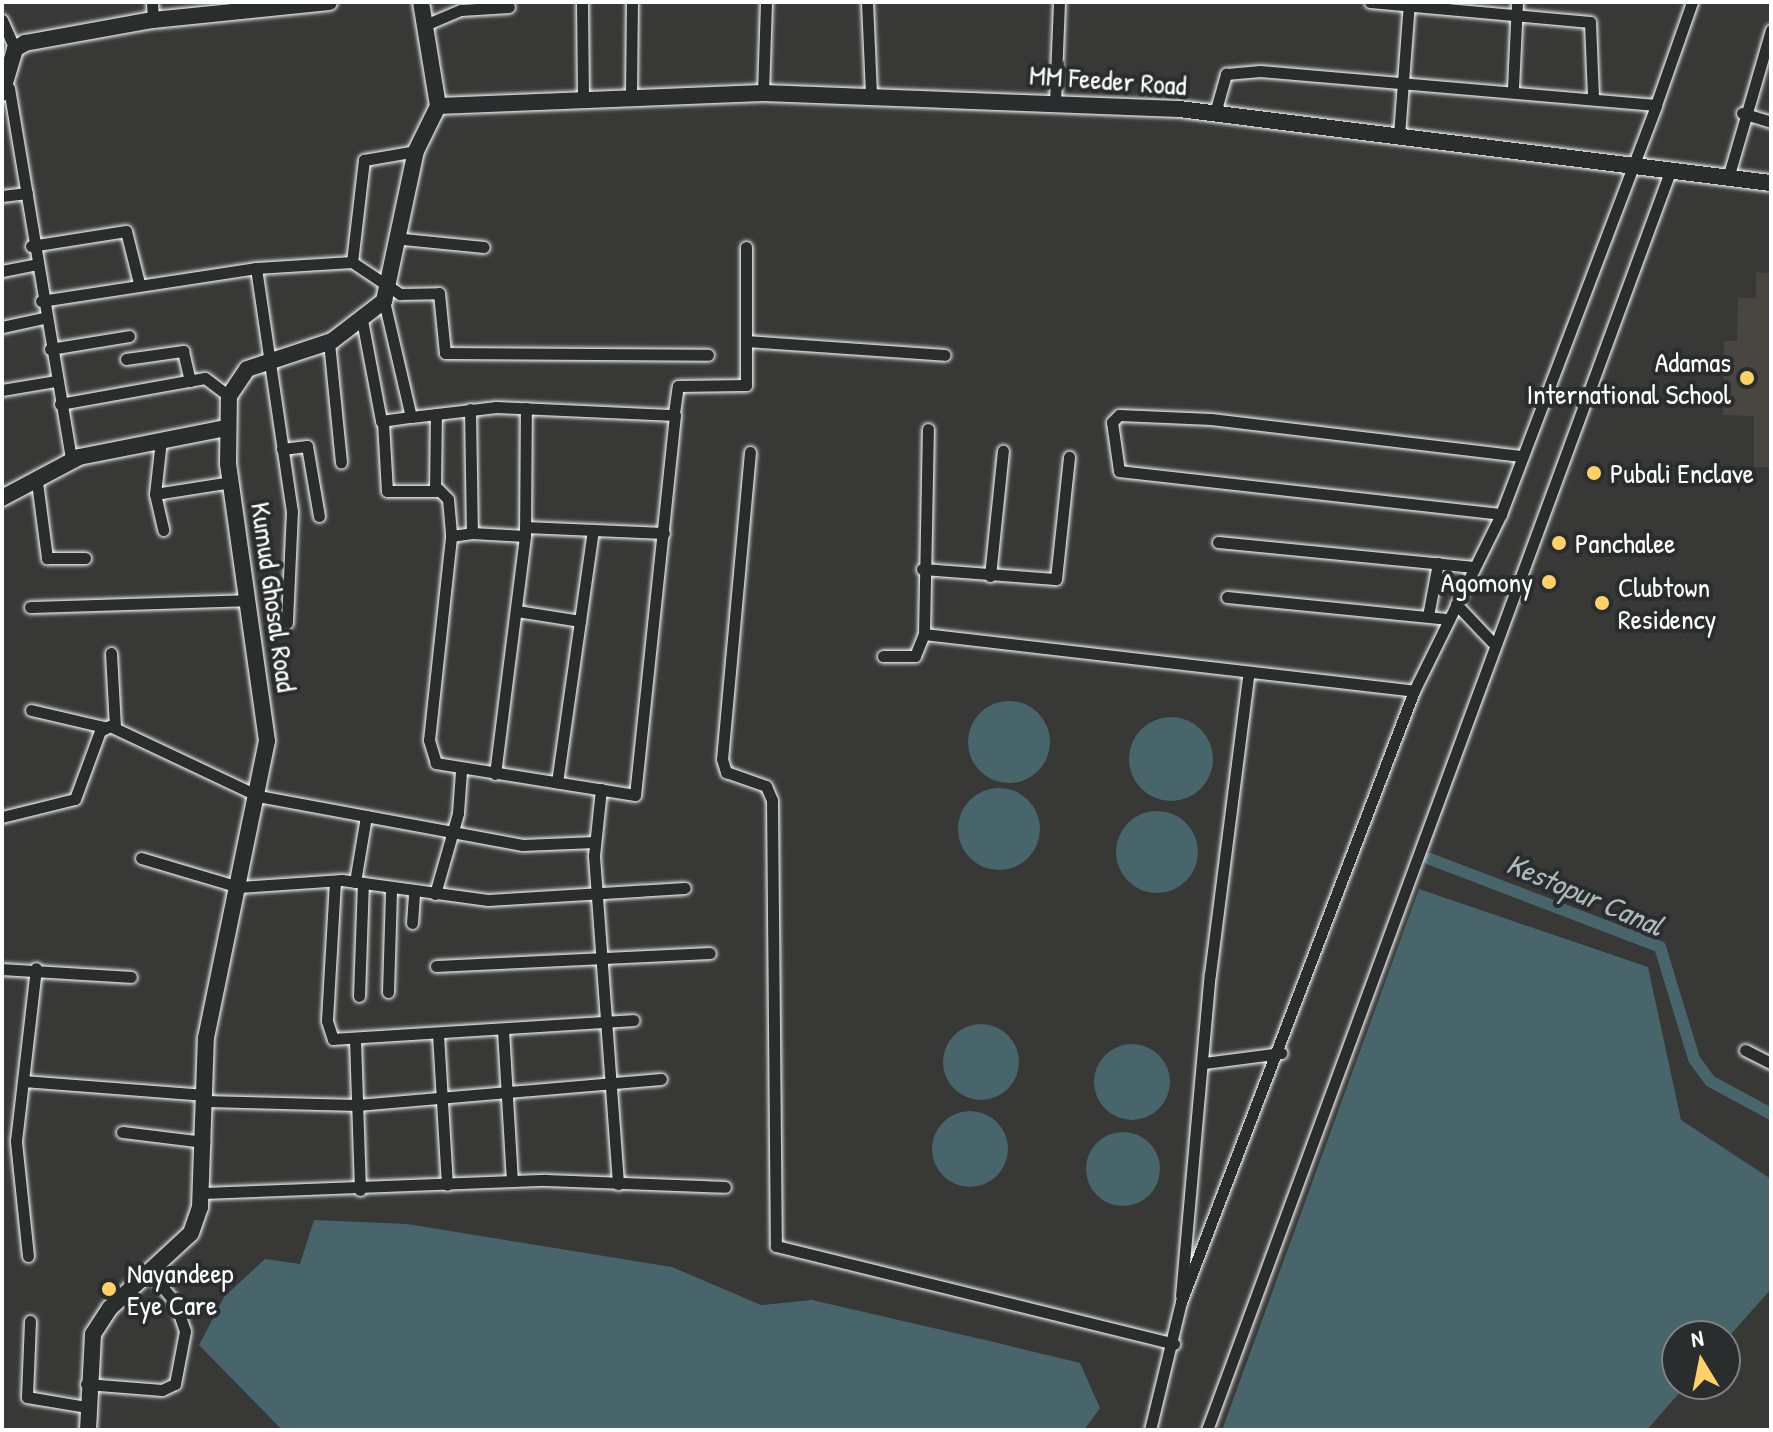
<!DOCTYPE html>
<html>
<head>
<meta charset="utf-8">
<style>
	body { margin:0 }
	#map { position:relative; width:1773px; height:1432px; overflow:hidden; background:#383836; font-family:"Patrick Hand",sans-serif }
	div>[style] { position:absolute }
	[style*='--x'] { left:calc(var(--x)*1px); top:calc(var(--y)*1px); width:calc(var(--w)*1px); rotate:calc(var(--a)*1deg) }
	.built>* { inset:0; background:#494540 }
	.water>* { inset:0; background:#47656a }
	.round { border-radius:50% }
	.canal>* { height:12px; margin:-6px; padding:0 6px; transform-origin:6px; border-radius:6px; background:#47656a }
	.roads { filter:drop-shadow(0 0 2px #fff) drop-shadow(0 0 2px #fff) }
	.street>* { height:11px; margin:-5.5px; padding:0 5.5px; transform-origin:5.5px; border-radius:5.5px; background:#2a2d2e }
	.secondary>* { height:16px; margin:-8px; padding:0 8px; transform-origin:8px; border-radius:8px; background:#2a2d2e }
	.dots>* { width:22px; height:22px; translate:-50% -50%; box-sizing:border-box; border:4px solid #2a2d2e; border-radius:50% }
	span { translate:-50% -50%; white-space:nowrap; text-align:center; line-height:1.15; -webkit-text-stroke:8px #2a2d2e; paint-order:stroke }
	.street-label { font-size:28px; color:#fff }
	.poi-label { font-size:28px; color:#fff }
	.right { translate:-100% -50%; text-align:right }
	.left { translate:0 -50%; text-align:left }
	.water-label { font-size:30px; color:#acbabc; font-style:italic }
	.frame { position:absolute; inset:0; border:4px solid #fff; pointer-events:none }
	.north { position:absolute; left:1661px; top:1320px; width:80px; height:80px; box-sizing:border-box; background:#2a2d2e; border:2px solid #7f8182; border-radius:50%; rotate:350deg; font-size:22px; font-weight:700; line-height:32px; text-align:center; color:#fff }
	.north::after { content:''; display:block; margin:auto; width:28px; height:36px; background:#ffd166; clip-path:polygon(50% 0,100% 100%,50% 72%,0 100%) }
</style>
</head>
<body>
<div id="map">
	<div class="built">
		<div style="clip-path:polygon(1756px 272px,1771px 273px,1771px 467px,1754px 467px,1754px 416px,1723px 415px,1724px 341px,1737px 341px,1738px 298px,1756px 298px)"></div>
	</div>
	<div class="water">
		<div class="round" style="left:968px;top:701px;width:82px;height:82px"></div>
		<div class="round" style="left:1129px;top:717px;width:84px;height:84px"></div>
		<div class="round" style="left:958px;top:788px;width:82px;height:82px"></div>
		<div class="round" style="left:1116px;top:811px;width:82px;height:82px"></div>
		<div style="clip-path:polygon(1419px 889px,1648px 967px,1681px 1120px,1771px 1179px,1771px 1289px,1725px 1341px,1677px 1336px,1677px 1384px,1687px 1384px,1647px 1430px,1222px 1430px)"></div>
		<div class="round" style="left:943px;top:1024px;width:76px;height:76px"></div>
		<div class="round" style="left:1094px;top:1044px;width:76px;height:76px"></div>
		<div class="round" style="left:932px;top:1111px;width:76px;height:76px"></div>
		<div class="round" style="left:1086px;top:1132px;width:74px;height:74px"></div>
		<div style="clip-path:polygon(314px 1220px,407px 1224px,672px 1267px,761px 1305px,812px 1300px,998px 1343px,1080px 1363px,1100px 1408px,1084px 1430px,282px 1430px,199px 1345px,224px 1297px,265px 1259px,300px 1264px)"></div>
	</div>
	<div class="canal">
		<div style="--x:1430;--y:859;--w:246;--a:20.9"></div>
		<div style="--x:1660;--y:947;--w:117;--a:73.1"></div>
		<div style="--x:1694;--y:1059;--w:27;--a:54"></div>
		<div style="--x:1710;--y:1081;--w:69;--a:28.4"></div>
	</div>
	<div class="roads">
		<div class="street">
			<div style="--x:152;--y:2;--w:18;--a:87"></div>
			<div style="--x:582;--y:2;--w:94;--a:89.4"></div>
			<div style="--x:867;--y:2;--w:93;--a:87.5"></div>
			<div style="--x:1370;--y:2;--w:221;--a:5.2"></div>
			<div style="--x:1590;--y:22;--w:74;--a:87.7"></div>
			<div style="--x:2;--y:20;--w:32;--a:66"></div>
			<div style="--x:425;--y:25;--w:39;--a:-23"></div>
			<div style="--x:461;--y:10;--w:48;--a:-3.6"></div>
			<div style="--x:9;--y:88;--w:377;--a:80.5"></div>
			<div style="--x:1513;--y:88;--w:86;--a:-87.3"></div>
			<div style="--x:763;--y:93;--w:91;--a:-88.1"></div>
			<div style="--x:631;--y:95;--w:93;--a:-89.4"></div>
			<div style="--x:1055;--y:102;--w:100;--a:-87.7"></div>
			<div style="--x:1215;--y:113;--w:41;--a:-74.2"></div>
			<div style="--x:1226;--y:74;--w:34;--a:-5"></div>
			<div style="--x:1260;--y:71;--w:397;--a:4.9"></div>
			<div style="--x:1656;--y:105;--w:109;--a:-70.7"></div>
			<div style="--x:1742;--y:113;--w:30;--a:17"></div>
			<div style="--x:1399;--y:135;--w:133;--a:-85.7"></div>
			<div style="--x:1728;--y:178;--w:154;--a:-73.8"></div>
			<div style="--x:2;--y:196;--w:25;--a:-7"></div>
			<div style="--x:403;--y:239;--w:81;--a:5.6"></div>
			<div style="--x:31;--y:246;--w:96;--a:-9"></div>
			<div style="--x:126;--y:231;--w:54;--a:76"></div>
			<div style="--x:352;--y:262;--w:58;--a:33.7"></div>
			<div style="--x:400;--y:294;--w:39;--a:-1"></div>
			<div style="--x:439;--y:293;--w:60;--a:84.3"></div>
			<div style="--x:445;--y:353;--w:263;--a:0.4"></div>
			<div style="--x:256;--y:268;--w:96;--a:-3.6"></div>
			<div style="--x:352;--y:262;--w:103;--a:-83.3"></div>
			<div style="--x:364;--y:160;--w:53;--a:-9.8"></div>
			<div style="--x:2;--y:271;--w:33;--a:-11"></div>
			<div style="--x:41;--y:301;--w:218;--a:-8.7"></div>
			<div style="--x:256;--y:268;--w:246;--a:81.6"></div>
			<div style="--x:292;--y:511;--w:112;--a:92.6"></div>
			<div style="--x:384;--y:301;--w:119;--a:76.9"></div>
			<div style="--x:411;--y:417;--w:86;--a:-6.7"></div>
			<div style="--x:496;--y:407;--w:179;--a:2.6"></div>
			<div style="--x:675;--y:415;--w:382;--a:96"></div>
			<div style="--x:635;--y:795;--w:202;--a:-170.9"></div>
			<div style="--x:436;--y:763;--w:24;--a:-107"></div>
			<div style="--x:429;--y:740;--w:205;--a:-83.8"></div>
			<div style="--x:451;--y:536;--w:21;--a:-8"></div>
			<div style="--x:362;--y:320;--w:103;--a:79.3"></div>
			<div style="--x:381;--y:421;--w:30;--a:-8"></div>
			<div style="--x:2;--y:327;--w:43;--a:-12.1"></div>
			<div style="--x:746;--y:341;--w:199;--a:4"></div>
			<div style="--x:329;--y:342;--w:121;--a:84.3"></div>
			<div style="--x:50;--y:349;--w:80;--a:-9.3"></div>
			<div style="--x:126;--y:359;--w:58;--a:-8"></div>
			<div style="--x:183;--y:351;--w:31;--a:77"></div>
			<div style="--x:2;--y:390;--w:55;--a:-9.5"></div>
			<div style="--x:60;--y:404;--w:147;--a:-10.2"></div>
			<div style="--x:205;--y:378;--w:30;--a:37"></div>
			<div style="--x:470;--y:409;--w:124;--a:89.1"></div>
			<div style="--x:472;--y:533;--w:53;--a:3.2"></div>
			<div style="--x:674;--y:413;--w:27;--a:-82"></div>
			<div style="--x:678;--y:386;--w:68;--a:-0.8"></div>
			<div style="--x:746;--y:385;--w:138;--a:-90"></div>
			<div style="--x:383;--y:422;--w:69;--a:86.7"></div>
			<div style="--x:387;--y:491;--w:48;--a:0"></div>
			<div style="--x:435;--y:491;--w:77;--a:-89.3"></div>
			<div style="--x:161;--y:440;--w:54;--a:96.3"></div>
			<div style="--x:155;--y:494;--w:37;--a:77"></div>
			<div style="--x:282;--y:449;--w:25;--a:-7"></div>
			<div style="--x:307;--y:446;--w:71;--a:80.3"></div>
			<div style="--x:750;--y:452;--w:308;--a:95.2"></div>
			<div style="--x:722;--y:759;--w:14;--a:73"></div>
			<div style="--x:726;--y:772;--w:42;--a:19.3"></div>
			<div style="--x:766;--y:786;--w:15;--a:67"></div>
			<div style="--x:772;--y:800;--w:446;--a:89.5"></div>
			<div style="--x:776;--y:1246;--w:410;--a:13.8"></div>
			<div style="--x:37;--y:482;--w:77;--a:82.5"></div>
			<div style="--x:47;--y:558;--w:38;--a:0"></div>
			<div style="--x:438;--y:489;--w:14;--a:45"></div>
			<div style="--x:448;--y:499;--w:37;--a:85"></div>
			<div style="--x:155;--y:494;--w:77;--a:-9"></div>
			<div style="--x:1501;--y:514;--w:384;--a:-173.6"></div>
			<div style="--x:1119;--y:471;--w:49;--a:-98.1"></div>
			<div style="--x:1112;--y:422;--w:10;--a:-45"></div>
			<div style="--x:1119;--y:415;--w:92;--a:2.5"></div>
			<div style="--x:1211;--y:419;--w:314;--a:6.8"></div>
			<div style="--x:525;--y:527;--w:139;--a:2.5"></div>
			<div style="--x:1218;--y:542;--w:257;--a:5.6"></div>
			<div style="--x:922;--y:569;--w:134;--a:4.3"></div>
			<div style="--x:1056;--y:579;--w:123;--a:-83.9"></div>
			<div style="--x:990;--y:576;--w:126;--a:-84.1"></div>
			<div style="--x:1227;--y:597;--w:223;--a:5.7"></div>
			<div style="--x:1456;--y:604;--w:52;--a:46.5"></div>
			<div style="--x:30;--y:607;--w:218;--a:-1.8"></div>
			<div style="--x:517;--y:611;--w:64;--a:9"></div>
			<div style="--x:580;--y:621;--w:163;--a:98.1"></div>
			<div style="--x:1428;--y:616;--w:54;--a:-79.3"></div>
			<div style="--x:580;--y:621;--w:92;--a:-81.9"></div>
			<div style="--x:924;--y:634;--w:493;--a:6.6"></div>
			<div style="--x:111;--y:653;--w:74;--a:86.9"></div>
			<div style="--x:883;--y:656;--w:32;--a:0"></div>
			<div style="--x:915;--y:656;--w:24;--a:-68"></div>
			<div style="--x:924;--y:634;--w:205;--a:-88.9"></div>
			<div style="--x:31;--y:710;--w:75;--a:13.1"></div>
			<div style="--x:495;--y:774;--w:240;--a:-82.8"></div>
			<div style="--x:525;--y:536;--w:128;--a:-89.6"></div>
			<div style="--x:601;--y:789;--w:67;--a:96"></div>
			<div style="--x:594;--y:856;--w:329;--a:85.8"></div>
			<div style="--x:2;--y:817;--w:75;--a:-13.9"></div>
			<div style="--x:75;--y:799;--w:72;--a:-69.8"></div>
			<div style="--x:100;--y:731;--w:11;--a:-27"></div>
			<div style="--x:110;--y:726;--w:164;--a:25.3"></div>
			<div style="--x:258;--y:796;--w:269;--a:10.5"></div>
			<div style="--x:522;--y:845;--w:73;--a:-2.4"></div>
			<div style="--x:141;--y:858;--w:102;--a:16.5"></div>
			<div style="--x:239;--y:887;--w:103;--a:-3.9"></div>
			<div style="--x:342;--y:880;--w:147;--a:7.8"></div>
			<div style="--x:488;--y:900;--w:197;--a:-3.5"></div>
			<div style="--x:335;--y:881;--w:140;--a:93.3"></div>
			<div style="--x:327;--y:1021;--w:19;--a:72"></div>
			<div style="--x:333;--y:1039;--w:301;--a:-3.6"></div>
			<div style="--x:355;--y:882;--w:67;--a:-80.5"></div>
			<div style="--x:435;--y:894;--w:84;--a:-74.1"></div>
			<div style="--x:458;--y:813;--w:42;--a:-85.9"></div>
			<div style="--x:412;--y:923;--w:32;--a:-86"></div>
			<div style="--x:436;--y:966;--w:274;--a:-2.7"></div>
			<div style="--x:2;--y:969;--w:129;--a:3.5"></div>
			<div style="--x:388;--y:992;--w:104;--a:-88.3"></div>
			<div style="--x:359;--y:996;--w:112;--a:-88"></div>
			<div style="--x:503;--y:1030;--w:151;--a:86.6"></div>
			<div style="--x:438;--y:1034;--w:151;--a:86.6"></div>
			<div style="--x:355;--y:1039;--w:151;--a:88.1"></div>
			<div style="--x:1745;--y:1050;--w:29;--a:27"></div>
			<div style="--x:1204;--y:1063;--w:78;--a:-7.4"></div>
			<div style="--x:23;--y:1081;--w:183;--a:4.4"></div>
			<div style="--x:205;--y:1101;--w:152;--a:1.5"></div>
			<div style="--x:357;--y:1105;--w:305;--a:-4.9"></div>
			<div style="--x:122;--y:1132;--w:83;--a:7"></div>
			<div style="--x:203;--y:1193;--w:343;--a:-2.2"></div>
			<div style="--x:546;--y:1180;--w:179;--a:2.2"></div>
			<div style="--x:28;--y:1256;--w:116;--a:-96"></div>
			<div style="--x:16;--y:1141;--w:174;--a:-83.4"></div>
			<div style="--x:1181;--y:1296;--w:323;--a:-84.9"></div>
			<div style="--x:1210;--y:974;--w:300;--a:-82.7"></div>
			<div style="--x:30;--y:1321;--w:76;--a:92.3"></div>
			<div style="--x:27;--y:1397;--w:61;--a:9.5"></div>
			<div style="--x:86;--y:1384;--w:76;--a:4.5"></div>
			<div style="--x:162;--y:1390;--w:14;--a:-25"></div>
			<div style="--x:175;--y:1384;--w:54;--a:-79.3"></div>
			<div style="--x:185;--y:1331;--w:31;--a:-109"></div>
			<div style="--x:175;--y:1302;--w:35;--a:-130"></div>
			<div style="--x:1150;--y:1430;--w:132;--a:-76.4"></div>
			<div style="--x:1181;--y:1302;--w:654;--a:-69.13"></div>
			<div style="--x:1414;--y:691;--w:197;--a:-63.8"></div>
			<div style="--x:1501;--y:514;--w:437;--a:-69.2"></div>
			<div style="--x:1207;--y:1430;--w:1338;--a:-69.8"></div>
		</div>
		<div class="secondary">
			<div style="--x:421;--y:2;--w:105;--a:80.7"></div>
			<div style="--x:2;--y:93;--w:46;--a:-73.5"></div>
			<div style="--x:15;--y:49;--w:12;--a:-31"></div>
			<div style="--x:25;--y:43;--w:130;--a:-10.2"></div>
			<div style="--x:153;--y:20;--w:177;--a:-5.8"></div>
			<div style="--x:438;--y:106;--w:325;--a:-2.3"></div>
			<div style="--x:763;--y:93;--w:416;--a:2.2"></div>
			<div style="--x:1179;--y:109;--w:597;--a:7.13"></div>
			<div style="--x:2;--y:498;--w:87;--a:-28"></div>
			<div style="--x:79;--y:457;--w:149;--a:-11.2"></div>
			<div style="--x:88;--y:1430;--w:96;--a:-87"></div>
			<div style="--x:93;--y:1334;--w:31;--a:-57"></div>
			<div style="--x:110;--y:1308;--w:110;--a:-42.8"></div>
			<div style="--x:191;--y:1233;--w:28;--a:-71"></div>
			<div style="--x:200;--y:1207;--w:169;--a:-88"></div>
			<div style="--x:206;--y:1038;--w:303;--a:-78.4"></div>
			<div style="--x:267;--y:741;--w:280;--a:-98"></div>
			<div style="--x:228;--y:464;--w:68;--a:-89.2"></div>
			<div style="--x:229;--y:396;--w:32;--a:-56"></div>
			<div style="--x:247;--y:369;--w:89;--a:-18.2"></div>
			<div style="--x:332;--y:341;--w:66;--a:-37.6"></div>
			<div style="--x:384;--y:301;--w:153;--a:-78"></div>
			<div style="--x:416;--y:151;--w:50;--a:-63.9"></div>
		</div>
	</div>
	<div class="dots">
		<div style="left:1747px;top:378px;background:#ffd166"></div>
		<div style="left:1594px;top:473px;background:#ffd166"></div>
		<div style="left:1559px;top:543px;background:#ffd166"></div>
		<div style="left:1549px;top:582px;background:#ffd166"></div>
		<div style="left:1602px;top:603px;background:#ffd166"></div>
		<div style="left:109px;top:1289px;background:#ffd166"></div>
	</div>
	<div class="street-label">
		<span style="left:1108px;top:80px;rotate:4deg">MM Feeder Road</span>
		<span style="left:274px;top:597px;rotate:82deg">Kumud Ghosal Road</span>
	</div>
	<div class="poi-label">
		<span class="right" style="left:1731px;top:378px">Adamas<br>International School</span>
		<span class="left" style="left:1610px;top:473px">Pubali Enclave</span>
		<span class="left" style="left:1575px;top:543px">Panchalee</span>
		<span class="right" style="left:1533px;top:582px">Agomony</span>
		<span class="left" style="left:1618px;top:603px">Clubtown<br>Residency</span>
		<span class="left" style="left:127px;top:1289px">Nayandeep<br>Eye Care</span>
	</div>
	<div class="water-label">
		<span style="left:1585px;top:894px;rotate:23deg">Kestopur Canal</span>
	</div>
	<div class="frame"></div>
	<div class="north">N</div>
</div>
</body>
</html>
